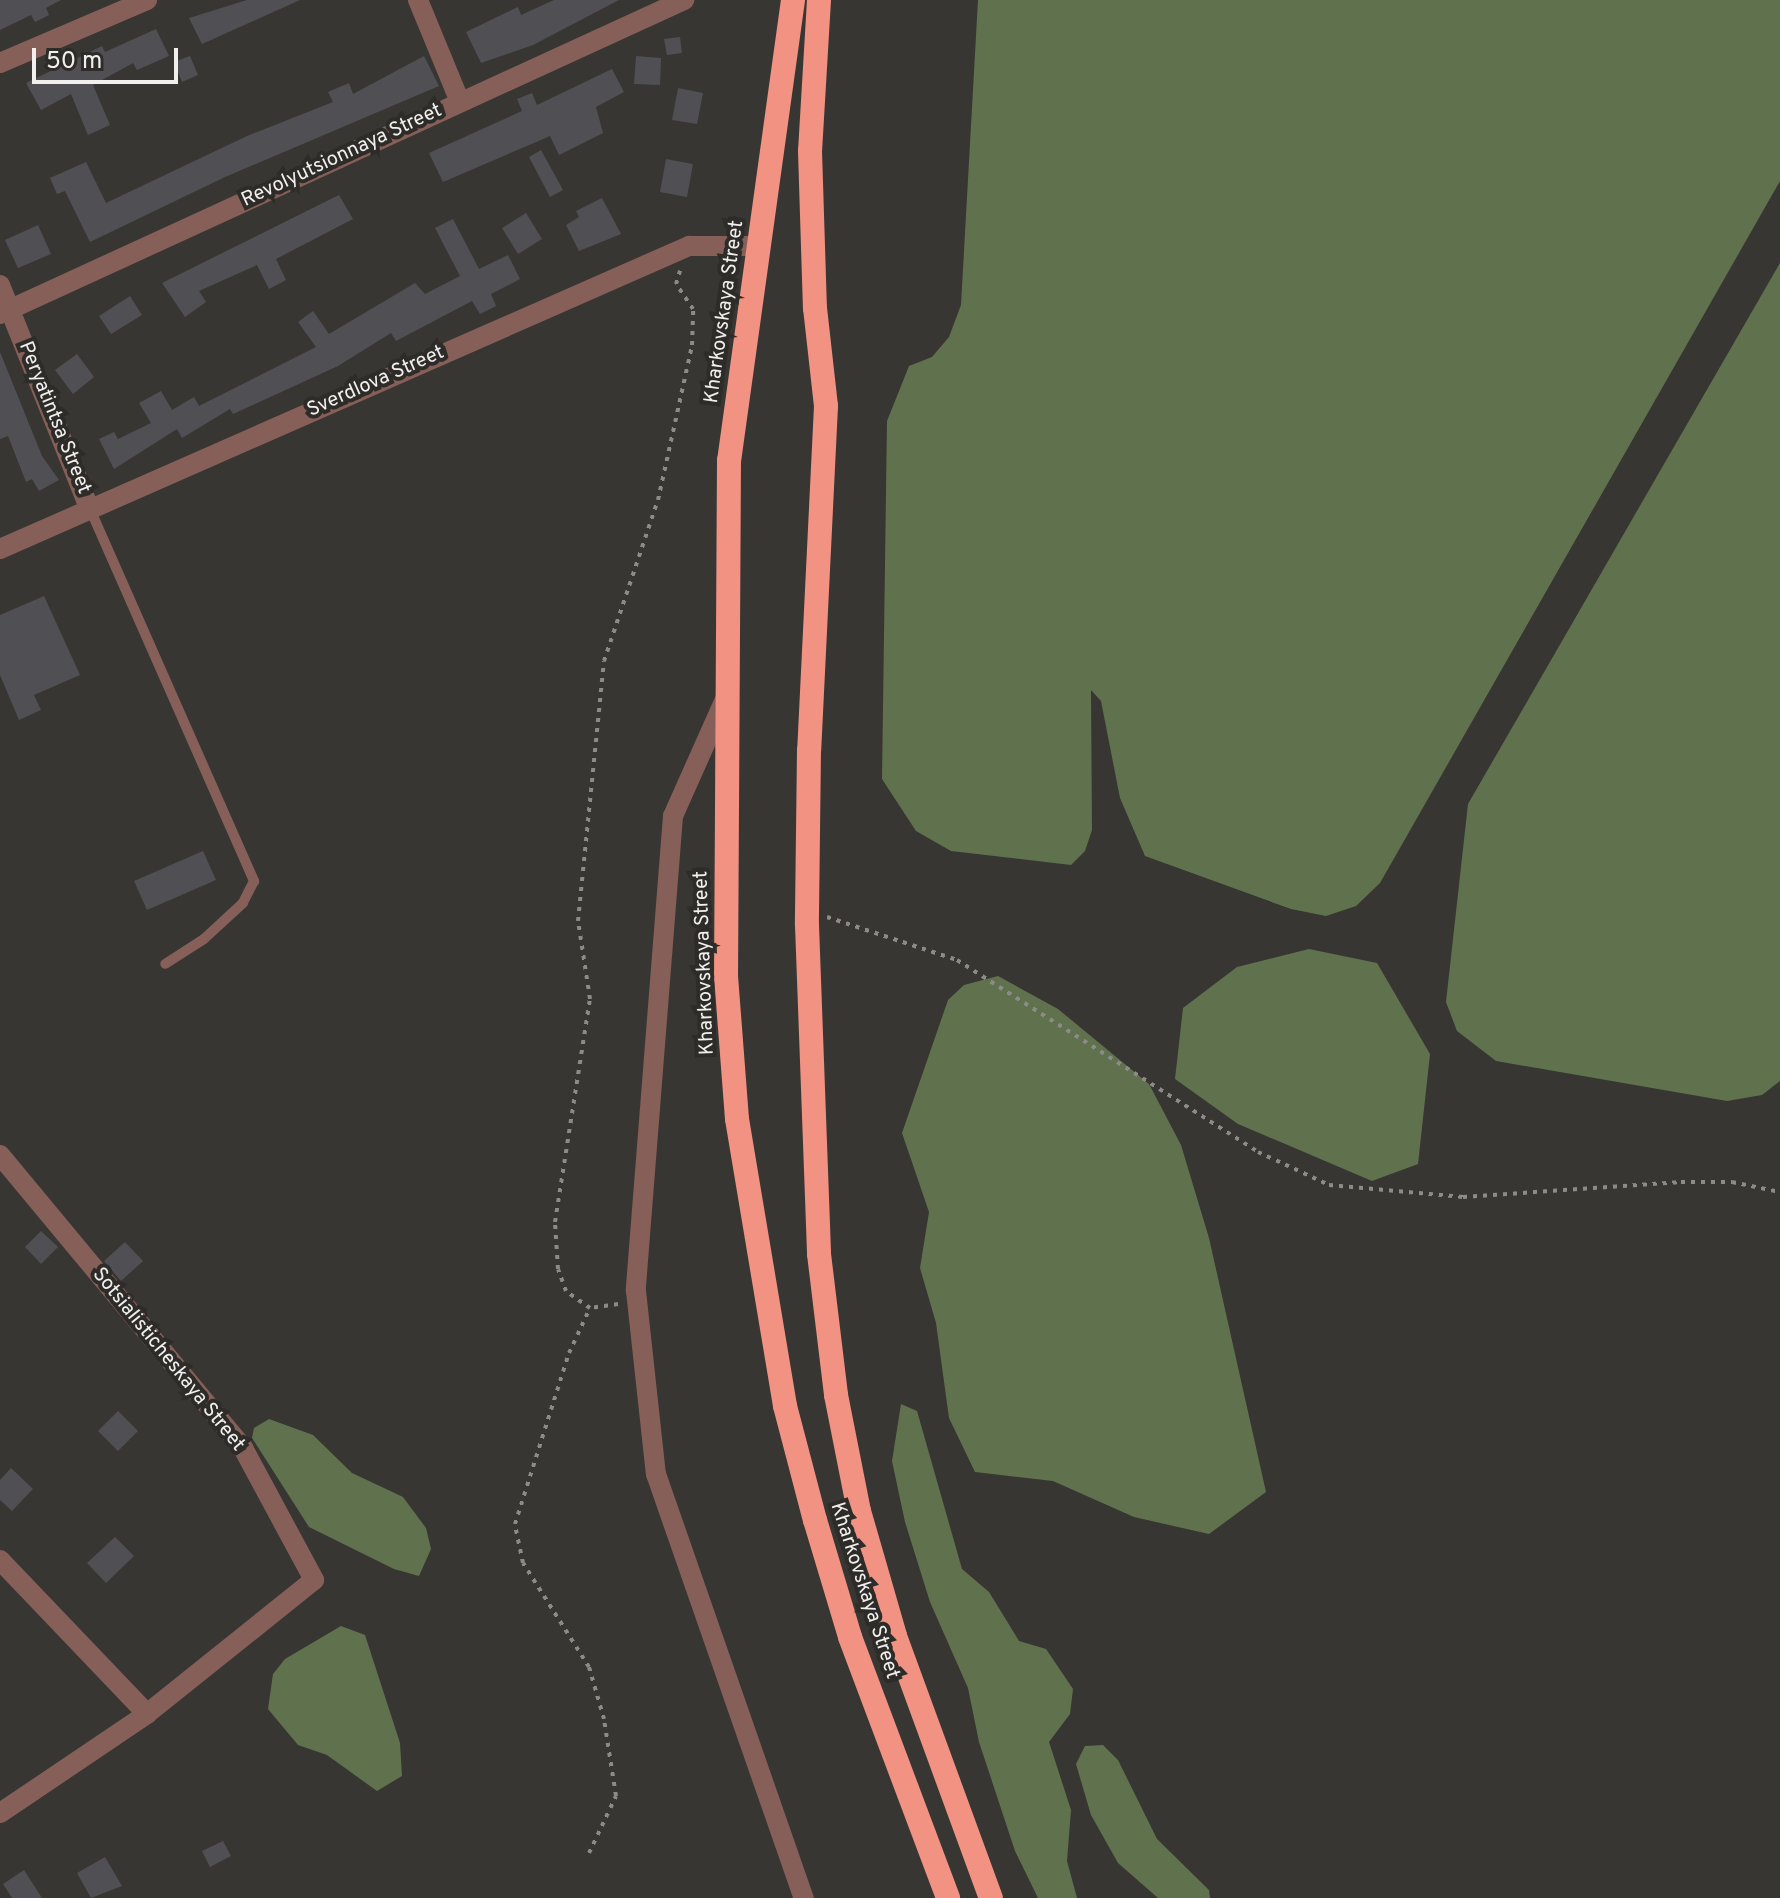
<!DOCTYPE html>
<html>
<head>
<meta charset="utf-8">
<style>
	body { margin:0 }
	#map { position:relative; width:1780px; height:1898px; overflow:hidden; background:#383633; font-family:Overpass,sans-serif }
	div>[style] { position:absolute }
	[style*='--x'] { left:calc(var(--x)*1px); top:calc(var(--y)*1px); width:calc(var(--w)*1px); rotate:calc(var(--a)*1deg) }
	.forest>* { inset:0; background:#60724d }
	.building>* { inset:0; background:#505054 }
	.path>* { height:4px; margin-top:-2px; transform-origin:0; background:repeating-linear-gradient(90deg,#8d8b89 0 4px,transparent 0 10px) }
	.lane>* { height:10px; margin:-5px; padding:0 5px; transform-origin:5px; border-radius:5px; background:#865f58 }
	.street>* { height:20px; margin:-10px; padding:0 10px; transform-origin:10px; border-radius:10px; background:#865f58 }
	.highway>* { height:24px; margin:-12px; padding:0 12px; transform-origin:12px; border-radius:12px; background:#f29283 }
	span { translate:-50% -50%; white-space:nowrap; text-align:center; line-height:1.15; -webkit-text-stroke:8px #2e2c29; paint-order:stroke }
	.street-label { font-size:20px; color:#f1f0ee }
	.scale { position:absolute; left:32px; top:48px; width:146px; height:36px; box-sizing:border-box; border:4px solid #f1f0ee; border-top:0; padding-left:10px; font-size:24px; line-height:28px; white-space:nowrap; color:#f1f0ee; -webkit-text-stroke:6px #2e2c29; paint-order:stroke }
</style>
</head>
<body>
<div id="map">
	<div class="forest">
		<div style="clip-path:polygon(978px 0,1780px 0,1780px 181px,1380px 883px,1356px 906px,1326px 916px,1291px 909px,1145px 856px,1120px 798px,1101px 701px,1091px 690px,1092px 830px,1085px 851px,1071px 865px,951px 851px,916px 831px,882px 779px,887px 421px,909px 366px,932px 357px,949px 337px,961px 305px)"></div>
		<div style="clip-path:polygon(1780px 263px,1780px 1081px,1762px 1095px,1727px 1101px,1496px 1061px,1457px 1031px,1446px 1002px,1468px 804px)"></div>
		<div style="clip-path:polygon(1309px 949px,1377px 963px,1430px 1054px,1418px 1164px,1372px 1181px,1238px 1124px,1175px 1079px,1183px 1008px,1237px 967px)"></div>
		<div style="clip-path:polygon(998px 976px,1058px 1009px,1149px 1084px,1181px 1145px,1209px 1238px,1266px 1492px,1209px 1534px,1134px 1517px,1053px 1481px,975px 1472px,949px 1418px,936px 1323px,920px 1268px,929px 1212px,902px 1133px,948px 1000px,964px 985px)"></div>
		<div style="clip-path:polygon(901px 1404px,917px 1411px,962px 1569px,989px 1592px,1019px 1641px,1046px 1649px,1073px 1689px,1070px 1714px,1049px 1742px,1071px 1810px,1067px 1861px,1077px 1898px,1038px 1898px,1015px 1851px,979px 1742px,968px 1688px,930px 1602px,905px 1522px,892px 1461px)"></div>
		<div style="clip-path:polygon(269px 1419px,313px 1435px,352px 1473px,403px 1497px,426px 1528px,431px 1549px,419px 1576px,394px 1569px,309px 1527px,252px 1438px,254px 1428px)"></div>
		<div style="clip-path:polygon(341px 1626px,365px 1635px,400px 1743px,402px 1776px,377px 1791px,327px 1755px,298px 1745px,268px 1709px,273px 1674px,285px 1659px)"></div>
		<div style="clip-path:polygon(1103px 1745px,1118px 1760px,1157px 1839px,1209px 1890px,1210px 1898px,1158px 1898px,1118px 1863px,1091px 1815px,1076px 1764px,1085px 1746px)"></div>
	</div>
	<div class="building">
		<div style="clip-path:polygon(0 0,61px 0,46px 8px,49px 15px,35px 22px,31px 15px,0 30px)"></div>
		<div style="clip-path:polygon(247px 0,300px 0,202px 44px,189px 18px)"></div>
		<div style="clip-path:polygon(554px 0,619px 0,533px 45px,481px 63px,466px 32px,518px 7px,521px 15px)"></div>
		<div style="clip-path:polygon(156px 29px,169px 56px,137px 70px,133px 63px,93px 85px,110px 125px,88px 135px,71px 94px,41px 110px,26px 83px,102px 46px,105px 52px)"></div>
		<div style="clip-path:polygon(680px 37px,682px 53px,667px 55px,664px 39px)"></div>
		<div style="clip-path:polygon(190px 56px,198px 75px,182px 82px,174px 62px)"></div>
		<div style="clip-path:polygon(424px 56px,439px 86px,225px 177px,90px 242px,65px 191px,57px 194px,50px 178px,86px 162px,106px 203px,247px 136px,333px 102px,328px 92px,349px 83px,353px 94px)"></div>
		<div style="clip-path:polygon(636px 56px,661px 58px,660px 85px,634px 84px)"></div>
		<div style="clip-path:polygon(612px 69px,624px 92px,596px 107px,603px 133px,559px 155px,550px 136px,443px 182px,429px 153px,522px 111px,517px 99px,532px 93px,537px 105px)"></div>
		<div style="clip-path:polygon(678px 88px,703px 93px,697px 124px,672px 120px)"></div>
		<div style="clip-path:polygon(541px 150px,563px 190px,550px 197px,529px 157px)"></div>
		<div style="clip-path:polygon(666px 159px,693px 164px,687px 197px,660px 192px)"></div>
		<div style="clip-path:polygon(339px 195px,353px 219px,276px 259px,286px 280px,269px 289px,257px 265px,199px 291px,206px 302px,185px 317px,162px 283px)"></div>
		<div style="clip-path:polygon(602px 198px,621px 234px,579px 251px,566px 225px,579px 217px,576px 211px)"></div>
		<div style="clip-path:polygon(526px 213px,542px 239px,518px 254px,502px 228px)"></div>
		<div style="clip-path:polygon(453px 219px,479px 269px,508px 255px,520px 279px,491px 294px,496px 306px,480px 314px,472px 301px,396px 341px,391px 333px,338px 366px,233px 414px,230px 409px,182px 438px,177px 429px,114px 469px,99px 439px,114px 432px,118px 439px,151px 423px,139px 403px,161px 391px,172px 410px,194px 397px,199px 406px,316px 347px,298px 322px,313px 311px,329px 334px,415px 283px,425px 294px,460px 276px,435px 228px)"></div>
		<div style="clip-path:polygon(38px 225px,51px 254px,18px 268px,5px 240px)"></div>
		<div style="clip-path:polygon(130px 296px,142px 315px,111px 334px,99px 316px)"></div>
		<div style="clip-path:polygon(0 352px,42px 456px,59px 480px,39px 491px,32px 479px,26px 482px,8px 436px,0 439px)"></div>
		<div style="clip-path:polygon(77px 354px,94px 377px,73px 394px,55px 370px)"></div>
		<div style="clip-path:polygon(44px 596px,80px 675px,34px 695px,41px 710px,19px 720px,0 675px,0 615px)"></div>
		<div style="clip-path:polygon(203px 851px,216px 880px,147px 910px,134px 881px)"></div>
		<div style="clip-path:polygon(41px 1231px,58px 1247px,41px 1264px,25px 1247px)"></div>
		<div style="clip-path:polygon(125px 1242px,143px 1261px,121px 1281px,104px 1261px)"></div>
		<div style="clip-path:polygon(118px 1411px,138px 1431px,118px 1451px,98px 1431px)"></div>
		<div style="clip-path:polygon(11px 1468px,33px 1489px,12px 1511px,0 1500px,0 1480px)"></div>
		<div style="clip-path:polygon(115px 1537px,134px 1556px,106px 1583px,87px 1563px)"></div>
		<div style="clip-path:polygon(223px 1841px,231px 1856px,210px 1867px,202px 1851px)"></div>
		<div style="clip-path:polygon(105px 1857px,122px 1886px,91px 1898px,77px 1873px)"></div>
		<div style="clip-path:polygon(24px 1870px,42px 1898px,12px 1898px,3px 1884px)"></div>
	</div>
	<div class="path">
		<div style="--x:827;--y:917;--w:137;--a:18.3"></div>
		<div style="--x:957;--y:960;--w:357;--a:32.5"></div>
		<div style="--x:1258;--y:1152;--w:78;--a:24.9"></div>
		<div style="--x:1329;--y:1185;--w:135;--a:5.1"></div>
		<div style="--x:1463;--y:1197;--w:219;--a:-3.9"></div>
		<div style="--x:1681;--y:1182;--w:51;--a:0"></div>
		<div style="--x:1732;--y:1182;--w:49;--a:11.8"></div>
		<div style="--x:618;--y:1304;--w:28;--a:172"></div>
		<div style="--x:590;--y:1308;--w:29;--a:-145"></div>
		<div style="--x:566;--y:1291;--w:23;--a:-110"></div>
		<div style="--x:558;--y:1269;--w:47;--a:-93.7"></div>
		<div style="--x:555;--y:1222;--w:226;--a:-81.1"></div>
		<div style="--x:590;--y:999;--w:79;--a:-98.7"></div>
		<div style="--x:578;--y:921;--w:261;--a:-84.3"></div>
		<div style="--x:604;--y:661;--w:170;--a:-71.5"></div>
		<div style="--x:658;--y:500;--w:159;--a:-77.6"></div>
		<div style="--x:692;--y:345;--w:36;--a:-88"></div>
		<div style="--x:693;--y:309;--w:30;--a:-124"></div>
		<div style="--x:676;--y:284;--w:14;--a:-73"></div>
		<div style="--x:589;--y:1853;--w:63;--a:-64.7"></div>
		<div style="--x:616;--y:1796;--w:78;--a:-98.9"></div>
		<div style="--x:604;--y:1719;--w:54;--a:-106.1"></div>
		<div style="--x:589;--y:1667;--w:123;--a:-122.4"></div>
		<div style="--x:523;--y:1563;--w:40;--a:-102"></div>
		<div style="--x:515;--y:1524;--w:179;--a:-72.5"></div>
		<div style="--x:569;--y:1353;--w:50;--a:-65"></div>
	</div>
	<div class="lane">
		<div style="--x:90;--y:509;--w:407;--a:66.2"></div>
		<div style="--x:254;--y:881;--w:25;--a:117"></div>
		<div style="--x:243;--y:903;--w:53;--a:137.3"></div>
		<div style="--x:204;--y:939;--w:46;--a:147.3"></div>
	</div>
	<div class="street">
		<div style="--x:418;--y:0;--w:110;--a:67.6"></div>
		<div style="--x:0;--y:63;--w:160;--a:-23.2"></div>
		<div style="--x:0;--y:285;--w:239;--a:68.2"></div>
		<div style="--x:0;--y:314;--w:753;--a:-24.66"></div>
		<div style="--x:0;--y:549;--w:753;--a:-23.74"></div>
		<div style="--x:689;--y:246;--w:70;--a:0"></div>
		<div style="--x:726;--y:697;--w:130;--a:114"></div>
		<div style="--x:673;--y:816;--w:476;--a:94.5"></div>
		<div style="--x:636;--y:1291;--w:184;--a:83.8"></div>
		<div style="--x:656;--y:1474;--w:449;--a:70.8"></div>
		<div style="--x:0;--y:1155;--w:381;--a:50.3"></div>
		<div style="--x:243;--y:1448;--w:150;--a:61.7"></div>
		<div style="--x:314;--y:1580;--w:214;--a:141.3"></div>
		<div style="--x:147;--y:1714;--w:177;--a:146"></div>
		<div style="--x:0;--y:1560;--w:213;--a:46.3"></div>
	</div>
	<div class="highway">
		<div style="--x:793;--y:0;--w:464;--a:97.9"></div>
		<div style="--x:729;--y:460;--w:516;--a:90.33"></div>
		<div style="--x:726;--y:976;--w:143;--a:85.6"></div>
		<div style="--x:737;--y:1119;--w:291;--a:80.5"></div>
		<div style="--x:785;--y:1406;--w:118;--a:75.3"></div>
		<div style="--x:815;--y:1520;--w:122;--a:73.3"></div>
		<div style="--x:850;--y:1637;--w:279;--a:69.4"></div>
		<div style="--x:819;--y:0;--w:151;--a:93.4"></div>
		<div style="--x:810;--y:151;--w:157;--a:88.2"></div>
		<div style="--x:815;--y:308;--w:99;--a:83.6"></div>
		<div style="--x:826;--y:406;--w:344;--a:92.8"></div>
		<div style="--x:809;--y:750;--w:175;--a:90.7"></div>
		<div style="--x:807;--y:925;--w:329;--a:87.9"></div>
		<div style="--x:819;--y:1254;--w:142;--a:83.1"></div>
		<div style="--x:836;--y:1395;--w:118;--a:78.8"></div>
		<div style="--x:859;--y:1511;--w:130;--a:73.9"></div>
		<div style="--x:895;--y:1636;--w:279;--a:69.9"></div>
	</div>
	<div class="street-label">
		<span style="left:342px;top:156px;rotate:-25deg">Revolyutsionnaya Street</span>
		<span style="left:725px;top:312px;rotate:-82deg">Kharkovskaya Street</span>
		<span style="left:376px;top:382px;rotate:-24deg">Sverdlova Street</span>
		<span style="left:54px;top:418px;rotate:68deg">Peryatintsa Street</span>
		<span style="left:705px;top:963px;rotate:-92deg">Kharkovskaya Street</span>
		<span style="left:168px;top:1360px;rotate:51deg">Sotsialisticheskaya Street</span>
		<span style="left:864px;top:1591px;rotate:72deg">Kharkovskaya Street</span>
	</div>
	<div class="scale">50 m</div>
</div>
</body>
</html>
